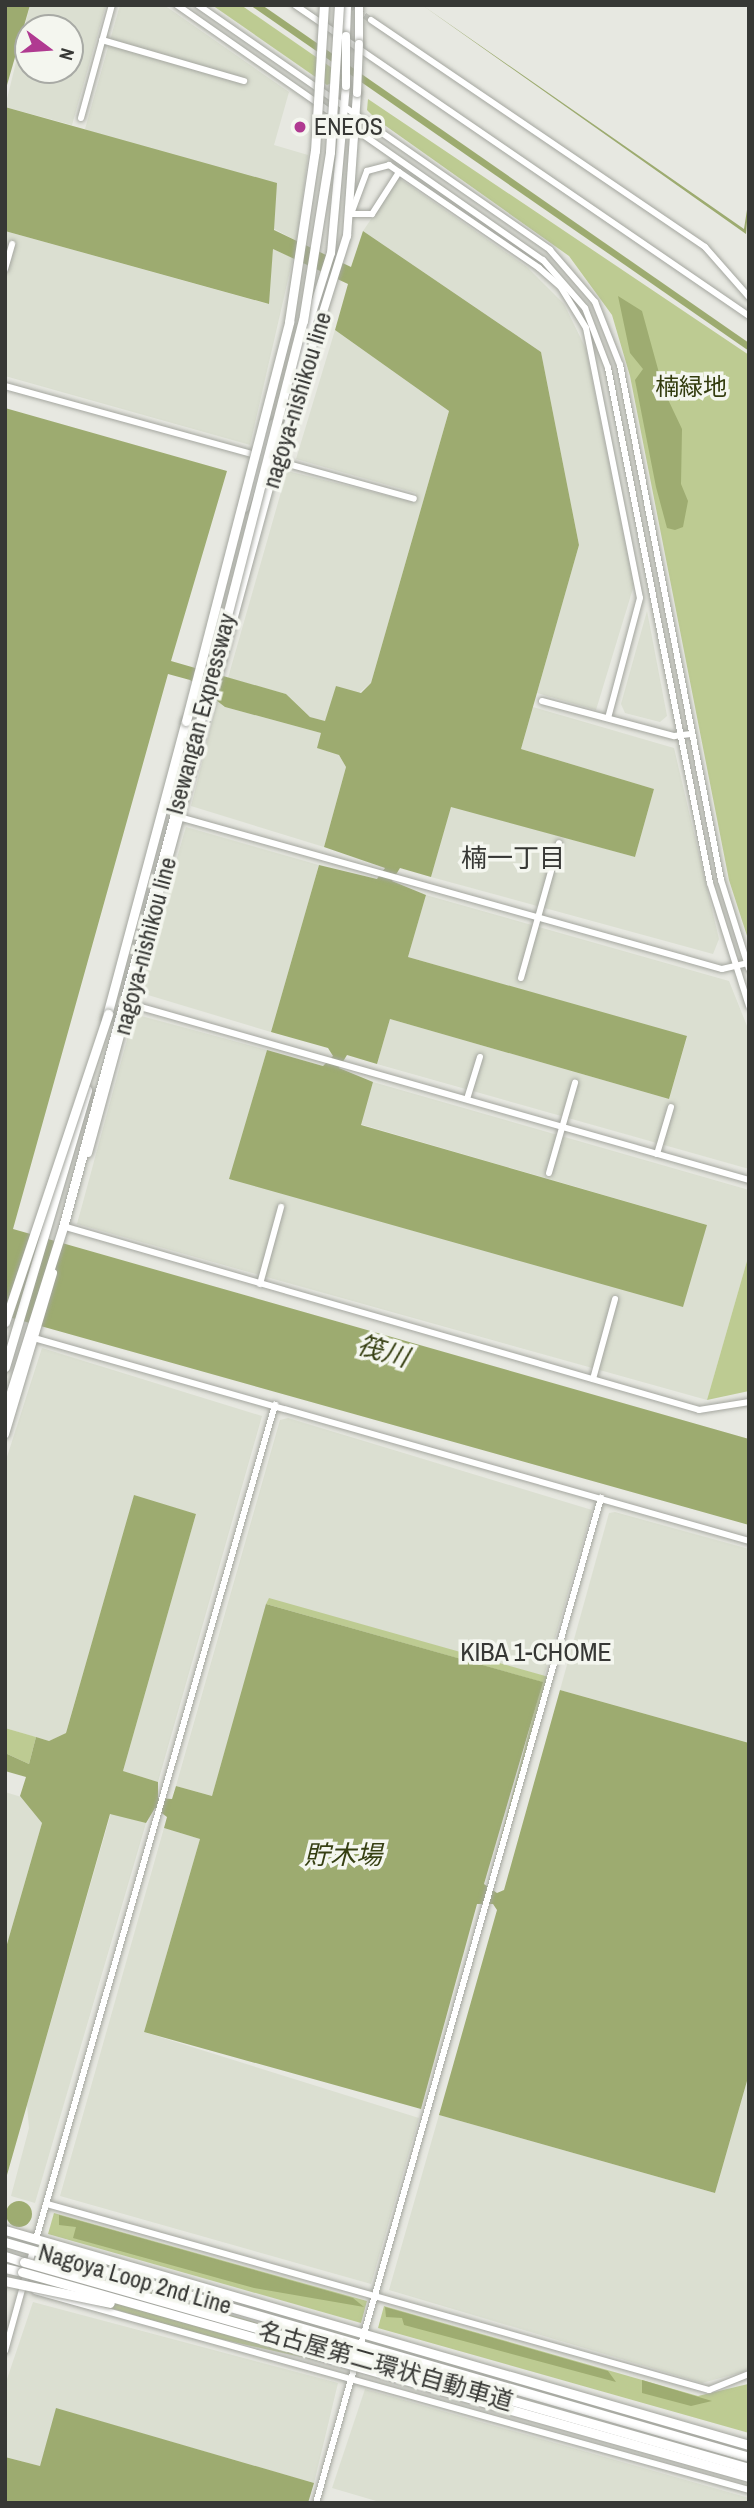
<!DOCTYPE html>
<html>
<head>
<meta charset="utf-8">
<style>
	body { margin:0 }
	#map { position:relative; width:754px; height:2508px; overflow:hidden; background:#e7e8e1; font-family:"Archivo Narrow","Noto Sans JP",sans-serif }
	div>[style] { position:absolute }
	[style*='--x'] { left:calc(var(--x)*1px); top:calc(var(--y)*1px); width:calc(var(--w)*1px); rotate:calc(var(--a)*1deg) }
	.built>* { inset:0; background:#dbdfd1 }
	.green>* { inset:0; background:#bdcb92 }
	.forest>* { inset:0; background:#9eac71 }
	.round { border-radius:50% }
	.water>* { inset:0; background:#9dab70 }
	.minor-tunnel>* { height:6px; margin-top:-3px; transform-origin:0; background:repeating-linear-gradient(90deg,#c4c5bf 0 6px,transparent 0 9px) }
	.roads { filter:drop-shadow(0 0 2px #a4a69f) drop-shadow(0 0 2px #a4a69f) }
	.minor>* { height:6px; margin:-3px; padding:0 3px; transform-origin:3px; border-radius:3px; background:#fff }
	.major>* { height:8px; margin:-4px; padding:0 4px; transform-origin:4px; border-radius:4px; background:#fff }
	.highway>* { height:9px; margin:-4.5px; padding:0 4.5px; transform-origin:4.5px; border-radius:4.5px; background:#fff }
	.bridges { filter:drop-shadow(0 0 2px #a4a69f) drop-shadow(0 0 2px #a4a69f) }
	.major-bridge>* { height:8px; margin:-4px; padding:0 4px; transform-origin:4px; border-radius:4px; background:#fff }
	.highway-bridge>* { height:9px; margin:-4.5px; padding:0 4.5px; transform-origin:4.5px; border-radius:4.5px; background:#fff }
	.dots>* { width:19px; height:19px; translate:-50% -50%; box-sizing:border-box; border:4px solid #f4f6ef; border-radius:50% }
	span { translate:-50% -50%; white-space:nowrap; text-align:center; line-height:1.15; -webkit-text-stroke:7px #f4f6ef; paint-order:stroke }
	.poi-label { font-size:24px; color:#373835 }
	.left { translate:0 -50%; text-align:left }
	.park-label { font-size:24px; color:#333c0e }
	.street-label { font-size:24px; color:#373835 }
	.neighbourhood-label { font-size:26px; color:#373835 }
	.water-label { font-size:26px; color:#363f12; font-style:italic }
	.frame { position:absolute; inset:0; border:7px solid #373835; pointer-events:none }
	.north { position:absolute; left:14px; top:14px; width:70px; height:70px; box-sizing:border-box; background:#f4f6ef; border:2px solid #a8aaa5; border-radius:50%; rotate:106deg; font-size:19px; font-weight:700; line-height:28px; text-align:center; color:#373835 }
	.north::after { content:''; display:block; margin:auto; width:24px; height:32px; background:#b03a91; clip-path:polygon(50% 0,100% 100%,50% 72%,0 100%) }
</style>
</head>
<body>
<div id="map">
	<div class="built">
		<div style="clip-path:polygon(evenodd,30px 5px,106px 5px,72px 125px,5px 107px,30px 5px,28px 28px,70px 28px,70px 70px,28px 70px,28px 28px)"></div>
		<div style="clip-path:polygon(120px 5px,164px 5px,289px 92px,274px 145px,308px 155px,297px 241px,85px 129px)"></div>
		<div style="clip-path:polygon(399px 178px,527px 267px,564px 304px,586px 349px,634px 585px,596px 710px,537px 693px,579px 545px,541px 352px,363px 231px)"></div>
		<div style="clip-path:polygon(5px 231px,268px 304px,273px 249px,293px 258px,250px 445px,5px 376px)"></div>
		<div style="clip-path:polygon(335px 330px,449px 411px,371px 683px,325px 721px,310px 717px,286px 694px,228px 678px,287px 471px,414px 502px,416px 493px,296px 459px)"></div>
		<div style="clip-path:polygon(647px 611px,667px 716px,660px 722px,625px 713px,621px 704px)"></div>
		<div style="clip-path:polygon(218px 699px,225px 707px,321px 733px,339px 755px,346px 767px,324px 847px,191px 806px)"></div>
		<div style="clip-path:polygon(533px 707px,674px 748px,719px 939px,713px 954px,431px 877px,451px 806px,635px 857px,654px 789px,521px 749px)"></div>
		<div style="clip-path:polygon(186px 827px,319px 865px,271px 1032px,138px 992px)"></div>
		<div style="clip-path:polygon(426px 895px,729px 981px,749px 1031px,749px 1169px,377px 1064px,390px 1019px,669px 1099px,687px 1037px,408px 957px)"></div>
		<div style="clip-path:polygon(134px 1014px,267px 1050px,230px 1179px,707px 1225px,360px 1124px,373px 1082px,749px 1190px,749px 1254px,707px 1400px,77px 1224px)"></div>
		<div style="clip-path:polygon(42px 1348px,262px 1416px,158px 1782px,123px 1771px,196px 1514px,134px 1496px,66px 1733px,49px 1741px,5px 1728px,5px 1463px)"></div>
		<div style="clip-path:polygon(288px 1418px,592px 1510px,544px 1676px,269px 1599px,212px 1796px,176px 1786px,280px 1420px)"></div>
		<div style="clip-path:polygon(615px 1512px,749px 1549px,749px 1743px,560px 1690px,609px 1513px)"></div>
		<div style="clip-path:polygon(5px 1792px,28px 1799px,42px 1823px,5px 1951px)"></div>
		<div style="clip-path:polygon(111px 1813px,146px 1823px,35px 2203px,11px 2196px,29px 2128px,27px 2105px)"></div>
		<div style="clip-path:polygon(164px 1828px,200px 1839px,144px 2032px,419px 2118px,371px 2284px,60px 2196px)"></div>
		<div style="clip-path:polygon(749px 2074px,749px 2368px,743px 2372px,702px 2383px,389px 2290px,439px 2115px,715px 2193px)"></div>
		<div style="clip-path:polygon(33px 2302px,338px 2383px,314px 2483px,57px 2409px,40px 2466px,5px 2457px,5px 2385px)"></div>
		<div style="clip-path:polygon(365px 2389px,749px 2498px,749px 2503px,383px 2503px,332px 2488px)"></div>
	</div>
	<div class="green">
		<div style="clip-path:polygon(212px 5px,241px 5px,345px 77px,327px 85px)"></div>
		<div style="clip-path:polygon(368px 99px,749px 355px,749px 942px,729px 880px,630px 376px,612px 315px,569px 256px,376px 119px,367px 110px)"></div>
		<div style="clip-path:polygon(749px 1254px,749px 1391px,707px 1400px)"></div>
		<div style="clip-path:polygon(269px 1598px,549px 1677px,487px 1890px,542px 1682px,266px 1604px)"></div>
		<div style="clip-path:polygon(5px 1728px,36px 1737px,29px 1764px,5px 1753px)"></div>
		<div style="clip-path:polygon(54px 2213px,367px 2301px,361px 2323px,48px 2234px)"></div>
		<div style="clip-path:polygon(41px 2261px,352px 2350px,347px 2367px,197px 2334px,37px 2286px)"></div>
		<div style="clip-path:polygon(384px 2306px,698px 2396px,748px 2384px,749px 2433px,378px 2328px)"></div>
	</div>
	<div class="forest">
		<div style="clip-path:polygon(618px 296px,642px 311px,664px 391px,682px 429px,681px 484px,688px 501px,683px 527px,675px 530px,667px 528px,656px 487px,635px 380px,643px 369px,630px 353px)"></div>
		<div class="round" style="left:6px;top:2201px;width:26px;height:26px"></div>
		<div style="clip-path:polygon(59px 2215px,353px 2298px,364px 2307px,254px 2288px,73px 2238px,76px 2227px,59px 2225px)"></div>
		<div style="clip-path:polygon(385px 2307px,608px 2371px,616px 2382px,404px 2325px,402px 2318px,386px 2317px)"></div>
		<div style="clip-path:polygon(642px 2380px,712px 2401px,691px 2406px,642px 2393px)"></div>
	</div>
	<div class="water">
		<div style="clip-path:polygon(5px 5px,30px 5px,5px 92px)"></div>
		<div style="clip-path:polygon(250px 5px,262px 5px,749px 343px,749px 351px)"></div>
		<div style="clip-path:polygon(422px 5px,744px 229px,749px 197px,746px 234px)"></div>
		<div style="clip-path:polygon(5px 107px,277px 183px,274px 230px,351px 267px,363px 231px,541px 352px,579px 545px,521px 749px,654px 789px,635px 857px,451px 807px,431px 877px,400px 868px,392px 881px,426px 895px,408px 957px,687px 1036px,669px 1099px,390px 1019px,377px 1064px,347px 1055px,339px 1068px,373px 1082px,361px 1125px,707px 1225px,683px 1307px,229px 1179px,267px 1050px,323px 1066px,333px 1056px,328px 1048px,271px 1032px,319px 865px,377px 879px,385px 868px,324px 847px,346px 767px,339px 755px,317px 748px,321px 733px,225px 707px,190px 680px,168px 674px,13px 1229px,749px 1439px,749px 1525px,5px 1316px,5px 408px,227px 471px,171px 661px,286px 694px,310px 717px,325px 721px,336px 686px,361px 693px,371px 683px,449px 411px,335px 330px,348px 284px,273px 249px,269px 304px,5px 231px)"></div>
		<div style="clip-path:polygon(134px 1495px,196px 1514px,123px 1771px,158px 1782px,158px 1798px,172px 1799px,176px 1786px,212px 1796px,266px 1604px,543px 1682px,484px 1884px,497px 1893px,504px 1890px,560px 1690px,749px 1743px,749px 2074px,715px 2193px,439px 2115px,497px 1910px,493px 1904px,477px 1904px,421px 2109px,144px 2032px,200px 1839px,164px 1828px,167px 1817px,155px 1808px,146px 1823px,110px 1814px,5px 2182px,5px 1951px,42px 1823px,20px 1796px,26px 1777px,5px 1771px,5px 1753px,29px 1764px,36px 1737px,49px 1741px,66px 1733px)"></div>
		<div style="clip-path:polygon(56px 2408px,314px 2483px,308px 2503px,5px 2503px,5px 2457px,40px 2466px)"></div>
	</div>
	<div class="minor-tunnel">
		<div style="--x:350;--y:5;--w:26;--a:36"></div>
	</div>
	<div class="roads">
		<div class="minor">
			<div style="--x:177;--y:5;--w:446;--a:34.9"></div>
			<div style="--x:543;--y:260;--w:64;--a:48.8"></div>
			<div style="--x:585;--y:308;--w:64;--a:69"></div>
			<div style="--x:608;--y:368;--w:525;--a:78.8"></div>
			<div style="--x:710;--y:883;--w:129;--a:72.4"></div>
			<div style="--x:198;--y:5;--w:429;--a:34.8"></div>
			<div style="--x:550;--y:250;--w:69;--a:49.1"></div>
			<div style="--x:595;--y:302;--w:68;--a:68.4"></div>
			<div style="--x:620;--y:365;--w:525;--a:78.9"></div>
			<div style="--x:721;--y:880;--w:93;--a:72.5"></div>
			<div style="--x:295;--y:5;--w:550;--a:34.41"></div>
			<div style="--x:371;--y:20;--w:404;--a:34.2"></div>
			<div style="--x:705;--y:247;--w:67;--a:48.7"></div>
			<div style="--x:102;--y:40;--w:148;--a:16.1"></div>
			<div style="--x:81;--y:118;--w:117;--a:-74.7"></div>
			<div style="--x:399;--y:172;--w:50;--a:122.7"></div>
			<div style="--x:372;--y:214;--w:21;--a:180"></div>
			<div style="--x:351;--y:214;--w:46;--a:-69.6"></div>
			<div style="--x:367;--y:171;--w:23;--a:-15"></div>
			<div style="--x:389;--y:165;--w:12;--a:35"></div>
			<div style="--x:399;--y:172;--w:170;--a:34.4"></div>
			<div style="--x:539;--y:268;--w:28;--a:41"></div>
			<div style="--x:560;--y:286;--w:49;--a:58.2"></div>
			<div style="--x:586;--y:328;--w:275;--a:78.7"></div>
			<div style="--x:640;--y:598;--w:124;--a:104.9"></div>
			<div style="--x:5;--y:269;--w:26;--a:-74"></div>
			<div style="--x:5;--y:386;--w:424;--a:15.4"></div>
			<div style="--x:542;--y:701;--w:137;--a:14.9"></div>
			<div style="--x:674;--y:736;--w:17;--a:-7"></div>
			<div style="--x:179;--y:817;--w:564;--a:15.64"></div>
			<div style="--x:722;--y:969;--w:26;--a:-13"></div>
			<div style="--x:521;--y:978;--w:140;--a:-74.3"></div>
			<div style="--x:130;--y:1004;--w:644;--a:15.87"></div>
			<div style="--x:467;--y:1099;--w:44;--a:-72.8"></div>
			<div style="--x:657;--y:1154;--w:49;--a:-73.4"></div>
			<div style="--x:549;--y:1173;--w:94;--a:-73.9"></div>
			<div style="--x:66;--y:1227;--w:659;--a:16.12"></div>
			<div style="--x:699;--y:1410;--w:51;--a:-9.1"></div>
			<div style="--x:260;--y:1284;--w:80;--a:-74.7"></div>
			<div style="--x:34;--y:1338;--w:743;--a:15.85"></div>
			<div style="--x:593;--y:1379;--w:83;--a:-74.6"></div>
			<div style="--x:47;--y:2204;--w:688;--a:15.69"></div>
			<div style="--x:709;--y:2390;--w:43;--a:-21.8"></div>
			<div style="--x:36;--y:2239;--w:868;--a:-74.01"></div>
			<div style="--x:35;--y:2291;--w:741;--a:15.57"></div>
			<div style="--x:5;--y:2351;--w:105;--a:-74.5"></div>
			<div style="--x:316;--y:2503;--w:1045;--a:-74.17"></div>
		</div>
		<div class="major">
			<div style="--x:346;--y:36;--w:31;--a:-88"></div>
			<div style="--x:359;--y:44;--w:39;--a:-90"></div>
			<div style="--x:294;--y:370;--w:123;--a:-72.5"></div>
			<div style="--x:331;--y:253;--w:168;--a:-84.9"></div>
			<div style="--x:245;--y:508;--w:89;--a:-71.6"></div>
			<div style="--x:88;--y:1153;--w:719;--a:-74.77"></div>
			<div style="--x:277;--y:459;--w:234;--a:-72.6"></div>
			<div style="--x:347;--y:236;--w:143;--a:-86"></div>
			<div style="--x:5;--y:1434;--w:168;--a:-73.4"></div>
		</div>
		<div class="highway">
			<div style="--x:106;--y:1019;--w:309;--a:-75"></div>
			<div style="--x:5;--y:1367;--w:289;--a:-73.5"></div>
			<div style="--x:5;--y:1411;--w:193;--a:-72.5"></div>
			<div style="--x:63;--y:1227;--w:520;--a:-74.84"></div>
			<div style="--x:5;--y:1425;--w:17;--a:-77"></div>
			<div style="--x:5;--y:2230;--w:774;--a:16.12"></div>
			<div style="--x:5;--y:2242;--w:774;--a:16.12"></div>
			<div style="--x:5;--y:2256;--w:20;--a:18"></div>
			<div style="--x:5;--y:2268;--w:17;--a:13"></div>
		</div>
	</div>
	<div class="bridges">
		<div class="major-bridge">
			<div style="--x:346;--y:86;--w:50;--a:-90"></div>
			<div style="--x:357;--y:93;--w:49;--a:-87.7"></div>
		</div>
		<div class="highway-bridge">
			<div style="--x:186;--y:721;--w:412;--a:-75.5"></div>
			<div style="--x:289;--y:322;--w:173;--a:-81.4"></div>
			<div style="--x:315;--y:151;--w:146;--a:-86.5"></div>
			<div style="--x:199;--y:725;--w:417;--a:-75.6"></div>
			<div style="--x:303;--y:321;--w:171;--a:-80.9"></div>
			<div style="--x:330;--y:152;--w:147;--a:-86.5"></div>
			<div style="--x:5;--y:1322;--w:325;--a:-71.5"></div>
			<div style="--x:24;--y:2262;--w:754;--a:15.86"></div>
			<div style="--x:22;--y:2272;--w:755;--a:15.75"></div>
			<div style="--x:5;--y:2281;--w:107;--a:11.8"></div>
		</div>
	</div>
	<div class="dots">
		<div style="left:300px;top:127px;background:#b03a91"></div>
	</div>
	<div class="poi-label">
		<span class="left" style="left:314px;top:127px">ENEOS</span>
	</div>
	<div class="park-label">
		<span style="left:691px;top:387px">楠緑地</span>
	</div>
	<div class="street-label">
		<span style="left:297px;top:400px;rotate:-73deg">nagoya-nishikou line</span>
		<span style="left:201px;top:714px;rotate:-75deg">Isewangan Expressway</span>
		<span style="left:145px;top:946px;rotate:-75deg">nagoya-nishikou line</span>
		<span style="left:135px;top:2279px;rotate:16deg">Nagoya Loop 2nd Line</span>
		<span style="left:386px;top:2366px;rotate:16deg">名古屋第二環状自動車道</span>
	</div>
	<div class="neighbourhood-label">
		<span style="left:513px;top:858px">楠一丁目</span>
		<span style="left:536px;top:1652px">KIBA 1-CHOME</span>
	</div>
	<div class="water-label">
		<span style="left:383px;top:1351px;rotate:16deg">筏川</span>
		<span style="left:343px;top:1855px">貯木場</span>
	</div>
	<div class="frame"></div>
	<div class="north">N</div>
</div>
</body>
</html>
